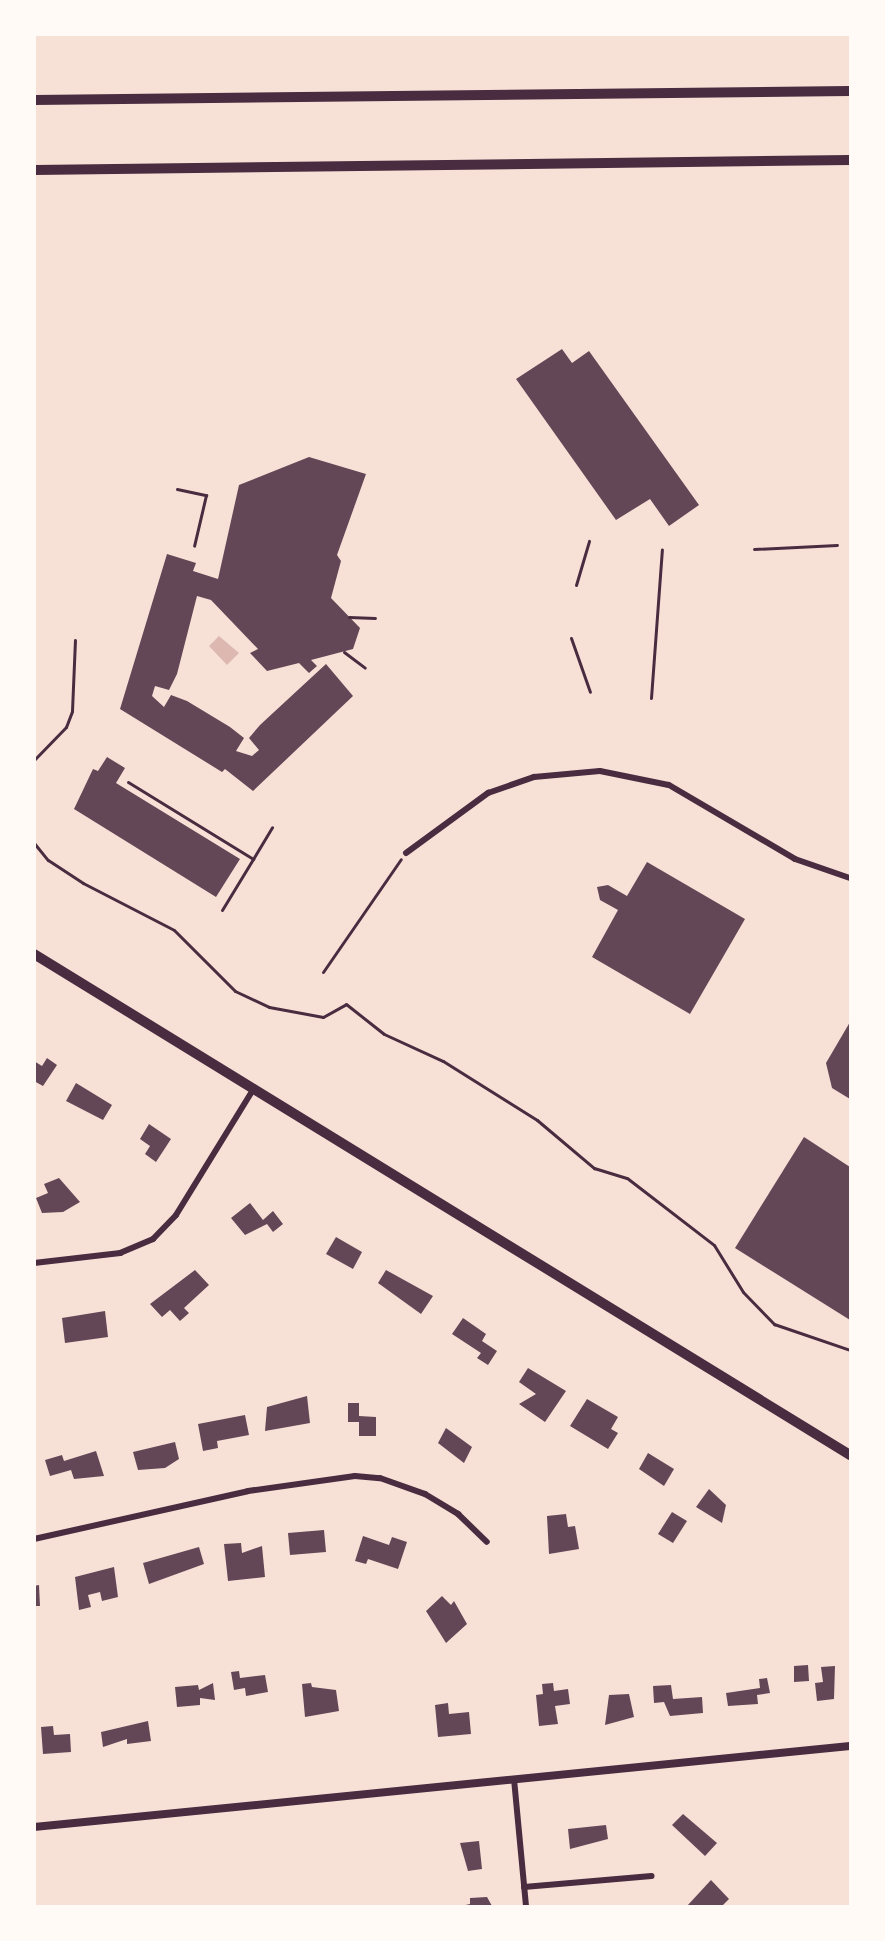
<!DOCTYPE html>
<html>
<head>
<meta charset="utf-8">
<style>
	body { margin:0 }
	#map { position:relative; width:885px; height:1941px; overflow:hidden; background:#f7e1d7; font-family:Barlow,sans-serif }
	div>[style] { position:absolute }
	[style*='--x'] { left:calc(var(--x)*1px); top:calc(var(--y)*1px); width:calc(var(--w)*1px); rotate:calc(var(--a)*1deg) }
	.water>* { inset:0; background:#dcb8b0 }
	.building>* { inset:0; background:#644757 }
	.path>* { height:3px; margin:-1.5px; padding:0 1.5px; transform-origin:1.5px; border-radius:1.5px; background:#4a2c40 }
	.service>* { height:3px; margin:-1.5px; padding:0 1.5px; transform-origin:1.5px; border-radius:1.5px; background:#4a2c40 }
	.minor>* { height:6px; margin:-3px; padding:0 3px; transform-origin:3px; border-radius:3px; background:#4a2c40 }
	.secondary>* { height:8px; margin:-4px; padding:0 4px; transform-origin:4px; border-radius:4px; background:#4a2c40 }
	.trunk>* { height:10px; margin:-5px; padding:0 5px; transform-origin:5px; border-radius:5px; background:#4a2c40 }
	.motorway>* { height:10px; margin:-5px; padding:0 5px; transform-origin:5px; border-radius:5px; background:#4a2c40 }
	span { translate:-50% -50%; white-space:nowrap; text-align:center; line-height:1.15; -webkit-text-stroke:4.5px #fffaf5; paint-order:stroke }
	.frame { position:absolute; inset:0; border:36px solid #fffaf5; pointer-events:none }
</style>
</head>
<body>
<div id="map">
	<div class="water">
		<div style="clip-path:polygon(219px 636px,239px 653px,227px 665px,209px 646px)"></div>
	</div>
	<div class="building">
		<div style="clip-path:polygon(562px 349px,572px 363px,589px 351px,699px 505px,669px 526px,650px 499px,616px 520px,516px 379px)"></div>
		<div style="clip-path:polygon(309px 457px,366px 474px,337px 555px,341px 561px,331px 598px,360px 628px,353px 649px,311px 660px,317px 666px,309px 673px,299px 663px,267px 671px,250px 653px,258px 649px,211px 600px,197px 596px,177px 674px,169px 690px,155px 686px,152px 696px,164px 707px,171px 695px,187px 701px,230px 727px,244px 738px,236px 751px,252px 756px,259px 750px,249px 738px,260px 725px,326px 664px,353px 696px,253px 791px,225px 769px,222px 772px,120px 709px,167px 554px,196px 563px,193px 571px,218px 579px,239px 485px)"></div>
		<div style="clip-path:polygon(107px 757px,125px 768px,116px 783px,240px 859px,216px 897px,74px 809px,93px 769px,98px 771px)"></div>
		<div style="clip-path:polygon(647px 862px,745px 919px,690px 1014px,592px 957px,618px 910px,600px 900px,597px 887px,608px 885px,627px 896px)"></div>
		<div style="clip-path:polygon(850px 1022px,850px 1099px,832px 1088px,826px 1063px)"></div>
		<div style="clip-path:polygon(47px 1058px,57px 1065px,43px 1086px,34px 1081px,34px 1061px,42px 1066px)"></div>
		<div style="clip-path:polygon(76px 1083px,112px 1105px,103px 1120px,66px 1101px)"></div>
		<div style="clip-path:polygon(149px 1124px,171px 1139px,156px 1162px,145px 1154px,150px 1146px,140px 1139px)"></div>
		<div style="clip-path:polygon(804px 1137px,850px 1167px,850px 1320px,735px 1248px)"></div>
		<div style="clip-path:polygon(59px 1178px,80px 1202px,63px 1212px,42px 1213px,36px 1198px,48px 1193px,44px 1184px)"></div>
		<div style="clip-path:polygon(250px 1203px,263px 1220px,273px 1211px,283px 1224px,273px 1232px,267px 1224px,245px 1235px,231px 1218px)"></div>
		<div style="clip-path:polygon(336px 1237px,362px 1252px,353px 1269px,326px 1254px)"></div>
		<div style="clip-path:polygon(195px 1270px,209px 1285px,184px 1308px,189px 1313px,180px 1321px,170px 1310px,162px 1317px,150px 1304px)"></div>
		<div style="clip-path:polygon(386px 1270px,433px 1296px,421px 1314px,378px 1283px)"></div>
		<div style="clip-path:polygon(105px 1311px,108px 1337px,65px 1343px,62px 1318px)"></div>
		<div style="clip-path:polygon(463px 1318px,486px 1334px,482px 1341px,497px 1351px,488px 1365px,477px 1358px,481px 1353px,452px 1334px)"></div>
		<div style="clip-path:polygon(528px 1368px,566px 1391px,545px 1422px,519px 1404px,536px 1394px,519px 1382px)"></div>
		<div style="clip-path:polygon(307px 1396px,310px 1423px,265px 1431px,267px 1407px)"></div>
		<div style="clip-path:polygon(587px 1399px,618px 1417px,611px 1429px,618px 1433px,608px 1449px,570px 1426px)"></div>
		<div style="clip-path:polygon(348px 1403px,359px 1403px,359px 1416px,376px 1417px,376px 1436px,359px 1436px,359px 1422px,348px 1422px)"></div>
		<div style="clip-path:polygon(245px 1415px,249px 1435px,217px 1441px,218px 1448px,203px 1451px,198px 1424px)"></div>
		<div style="clip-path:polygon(446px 1428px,472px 1447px,464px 1463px,438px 1443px)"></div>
		<div style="clip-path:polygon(175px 1442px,179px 1459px,165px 1468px,138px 1470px,133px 1452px)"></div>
		<div style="clip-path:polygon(96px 1451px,104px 1476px,74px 1479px,71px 1470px,50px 1476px,45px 1460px,62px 1455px,64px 1461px)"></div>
		<div style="clip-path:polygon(648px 1453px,674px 1469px,664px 1486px,639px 1469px)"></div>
		<div style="clip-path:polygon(709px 1489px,726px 1505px,722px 1523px,696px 1507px)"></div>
		<div style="clip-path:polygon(672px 1512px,687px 1521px,673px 1543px,658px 1534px)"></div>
		<div style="clip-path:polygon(566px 1514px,568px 1527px,575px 1526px,579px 1549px,549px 1554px,547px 1516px)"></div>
		<div style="clip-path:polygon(324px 1530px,326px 1552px,290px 1555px,288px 1533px)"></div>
		<div style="clip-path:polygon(363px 1536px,389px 1545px,392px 1537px,407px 1542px,398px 1569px,368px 1559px,366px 1564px,355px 1561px)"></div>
		<div style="clip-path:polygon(241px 1543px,242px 1553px,262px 1546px,265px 1577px,228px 1581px,224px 1544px)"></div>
		<div style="clip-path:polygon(199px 1547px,204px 1564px,149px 1584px,143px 1563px)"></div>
		<div style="clip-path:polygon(114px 1567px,118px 1597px,102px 1601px,100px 1592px,88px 1595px,91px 1607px,79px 1610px,75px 1577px)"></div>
		<div style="clip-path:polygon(39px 1585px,40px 1606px,34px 1606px,34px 1586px)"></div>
		<div style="clip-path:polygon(442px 1596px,451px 1605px,454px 1601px,467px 1624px,446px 1643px,426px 1611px)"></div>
		<div style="clip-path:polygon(808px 1665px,809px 1681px,794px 1682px,794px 1666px)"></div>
		<div style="clip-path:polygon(835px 1666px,834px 1699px,817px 1701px,815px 1683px,823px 1682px,821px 1667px)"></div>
		<div style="clip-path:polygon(239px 1671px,240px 1678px,265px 1675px,268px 1692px,246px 1696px,245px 1688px,234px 1690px,231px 1672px)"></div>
		<div style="clip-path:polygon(767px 1678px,770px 1693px,757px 1695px,758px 1704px,728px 1706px,726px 1693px,760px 1688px,759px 1679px)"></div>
		<div style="clip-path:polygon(213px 1683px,215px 1700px,200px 1698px,200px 1705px,177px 1707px,175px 1687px,198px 1685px,199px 1690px)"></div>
		<div style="clip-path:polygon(311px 1683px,312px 1687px,336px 1690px,339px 1711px,305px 1717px,302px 1684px)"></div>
		<div style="clip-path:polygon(553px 1683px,554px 1691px,568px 1689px,570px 1704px,555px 1706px,558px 1724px,539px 1726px,536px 1695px,543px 1694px,542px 1684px)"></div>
		<div style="clip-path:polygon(671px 1685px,673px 1699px,702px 1697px,703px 1713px,670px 1716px,664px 1702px,654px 1703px,653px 1686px)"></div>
		<div style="clip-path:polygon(629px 1694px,634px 1717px,605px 1725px,609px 1695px)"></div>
		<div style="clip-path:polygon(448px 1703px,449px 1714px,469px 1712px,471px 1734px,438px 1737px,435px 1705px)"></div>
		<div style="clip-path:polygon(148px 1721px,151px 1741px,127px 1744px,127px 1739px,103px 1747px,101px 1732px)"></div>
		<div style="clip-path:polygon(53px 1726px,54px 1735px,70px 1734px,71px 1752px,43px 1754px,41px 1727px)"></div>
		<div style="clip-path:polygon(683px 1814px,717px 1843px,705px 1856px,672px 1825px)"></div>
		<div style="clip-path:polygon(606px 1825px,608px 1839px,570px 1849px,568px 1829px)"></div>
		<div style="clip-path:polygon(479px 1841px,482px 1869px,468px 1871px,460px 1843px)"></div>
		<div style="clip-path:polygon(711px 1880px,729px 1899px,722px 1906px,687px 1906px)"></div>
		<div style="clip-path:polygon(487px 1897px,492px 1906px,461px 1906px,470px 1904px,470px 1898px)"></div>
	</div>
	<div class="path">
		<div style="--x:34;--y:760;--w:46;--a:-45.9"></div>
		<div style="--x:66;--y:727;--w:17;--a:-69"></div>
		<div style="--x:72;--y:711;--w:71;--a:-87.6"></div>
		<div style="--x:34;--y:843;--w:22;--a:51"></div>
		<div style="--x:48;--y:860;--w:42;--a:33.3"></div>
		<div style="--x:83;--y:883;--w:102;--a:27.3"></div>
		<div style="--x:174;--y:930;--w:86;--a:45"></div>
		<div style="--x:235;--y:991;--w:38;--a:25"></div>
		<div style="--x:269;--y:1007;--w:55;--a:10.5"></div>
		<div style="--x:323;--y:1017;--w:26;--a:-29"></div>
		<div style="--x:346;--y:1004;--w:48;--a:38.3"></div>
		<div style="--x:384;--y:1034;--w:65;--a:24.6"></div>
		<div style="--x:443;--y:1061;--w:111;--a:32.1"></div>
		<div style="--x:537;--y:1120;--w:75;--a:40.1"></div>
		<div style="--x:594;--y:1168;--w:34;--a:17"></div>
		<div style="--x:627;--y:1178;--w:110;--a:37.6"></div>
		<div style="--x:714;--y:1245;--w:55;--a:58.3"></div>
		<div style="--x:743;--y:1292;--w:45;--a:45.9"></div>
		<div style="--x:774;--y:1324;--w:80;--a:18.9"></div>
		<div style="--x:323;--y:972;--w:137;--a:-55.4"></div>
	</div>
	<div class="service">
		<div style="--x:177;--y:489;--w:30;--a:12"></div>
		<div style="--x:206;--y:495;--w:52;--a:103.2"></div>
		<div style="--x:754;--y:549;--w:83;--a:-2.8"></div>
		<div style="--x:576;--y:585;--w:46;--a:-73.5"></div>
		<div style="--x:349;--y:617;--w:26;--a:2"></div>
		<div style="--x:571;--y:638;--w:57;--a:70.6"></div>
		<div style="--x:344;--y:652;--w:26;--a:37"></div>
		<div style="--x:651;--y:698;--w:149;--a:-85.8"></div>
		<div style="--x:128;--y:782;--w:147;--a:31.6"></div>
		<div style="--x:253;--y:859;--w:37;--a:-59"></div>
		<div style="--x:222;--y:910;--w:60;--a:-58.7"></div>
	</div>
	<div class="minor">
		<div style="--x:406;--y:853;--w:102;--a:-36.2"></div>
		<div style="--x:488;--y:793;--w:49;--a:-19.2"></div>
		<div style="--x:534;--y:777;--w:66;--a:-5.2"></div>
		<div style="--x:600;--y:771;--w:70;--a:11.5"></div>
		<div style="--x:669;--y:785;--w:146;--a:30.4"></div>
		<div style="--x:795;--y:859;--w:58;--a:19.1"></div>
		<div style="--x:34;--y:1263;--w:87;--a:-6.6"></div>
		<div style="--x:120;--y:1253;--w:36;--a:-23"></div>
		<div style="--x:153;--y:1239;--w:33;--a:-46"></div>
		<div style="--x:176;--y:1215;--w:147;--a:-58.4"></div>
		<div style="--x:34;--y:1539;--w:219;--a:-12.6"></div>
		<div style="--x:248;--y:1491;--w:108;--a:-8"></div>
		<div style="--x:355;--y:1476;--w:25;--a:5"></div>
		<div style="--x:380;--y:1478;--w:48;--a:19.6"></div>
		<div style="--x:425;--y:1494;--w:39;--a:31"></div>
		<div style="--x:458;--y:1514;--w:40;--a:44"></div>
		<div style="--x:514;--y:1779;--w:128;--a:84.6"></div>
		<div style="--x:524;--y:1887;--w:128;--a:-4.9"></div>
	</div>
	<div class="secondary">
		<div style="--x:34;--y:1827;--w:820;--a:-5.67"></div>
	</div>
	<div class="trunk">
		<div style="--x:34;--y:954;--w:958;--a:31.55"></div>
	</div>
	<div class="motorway">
		<div style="--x:34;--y:100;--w:816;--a:-0.63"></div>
		<div style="--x:34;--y:170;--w:816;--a:-0.7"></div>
	</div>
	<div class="frame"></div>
</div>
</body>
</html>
